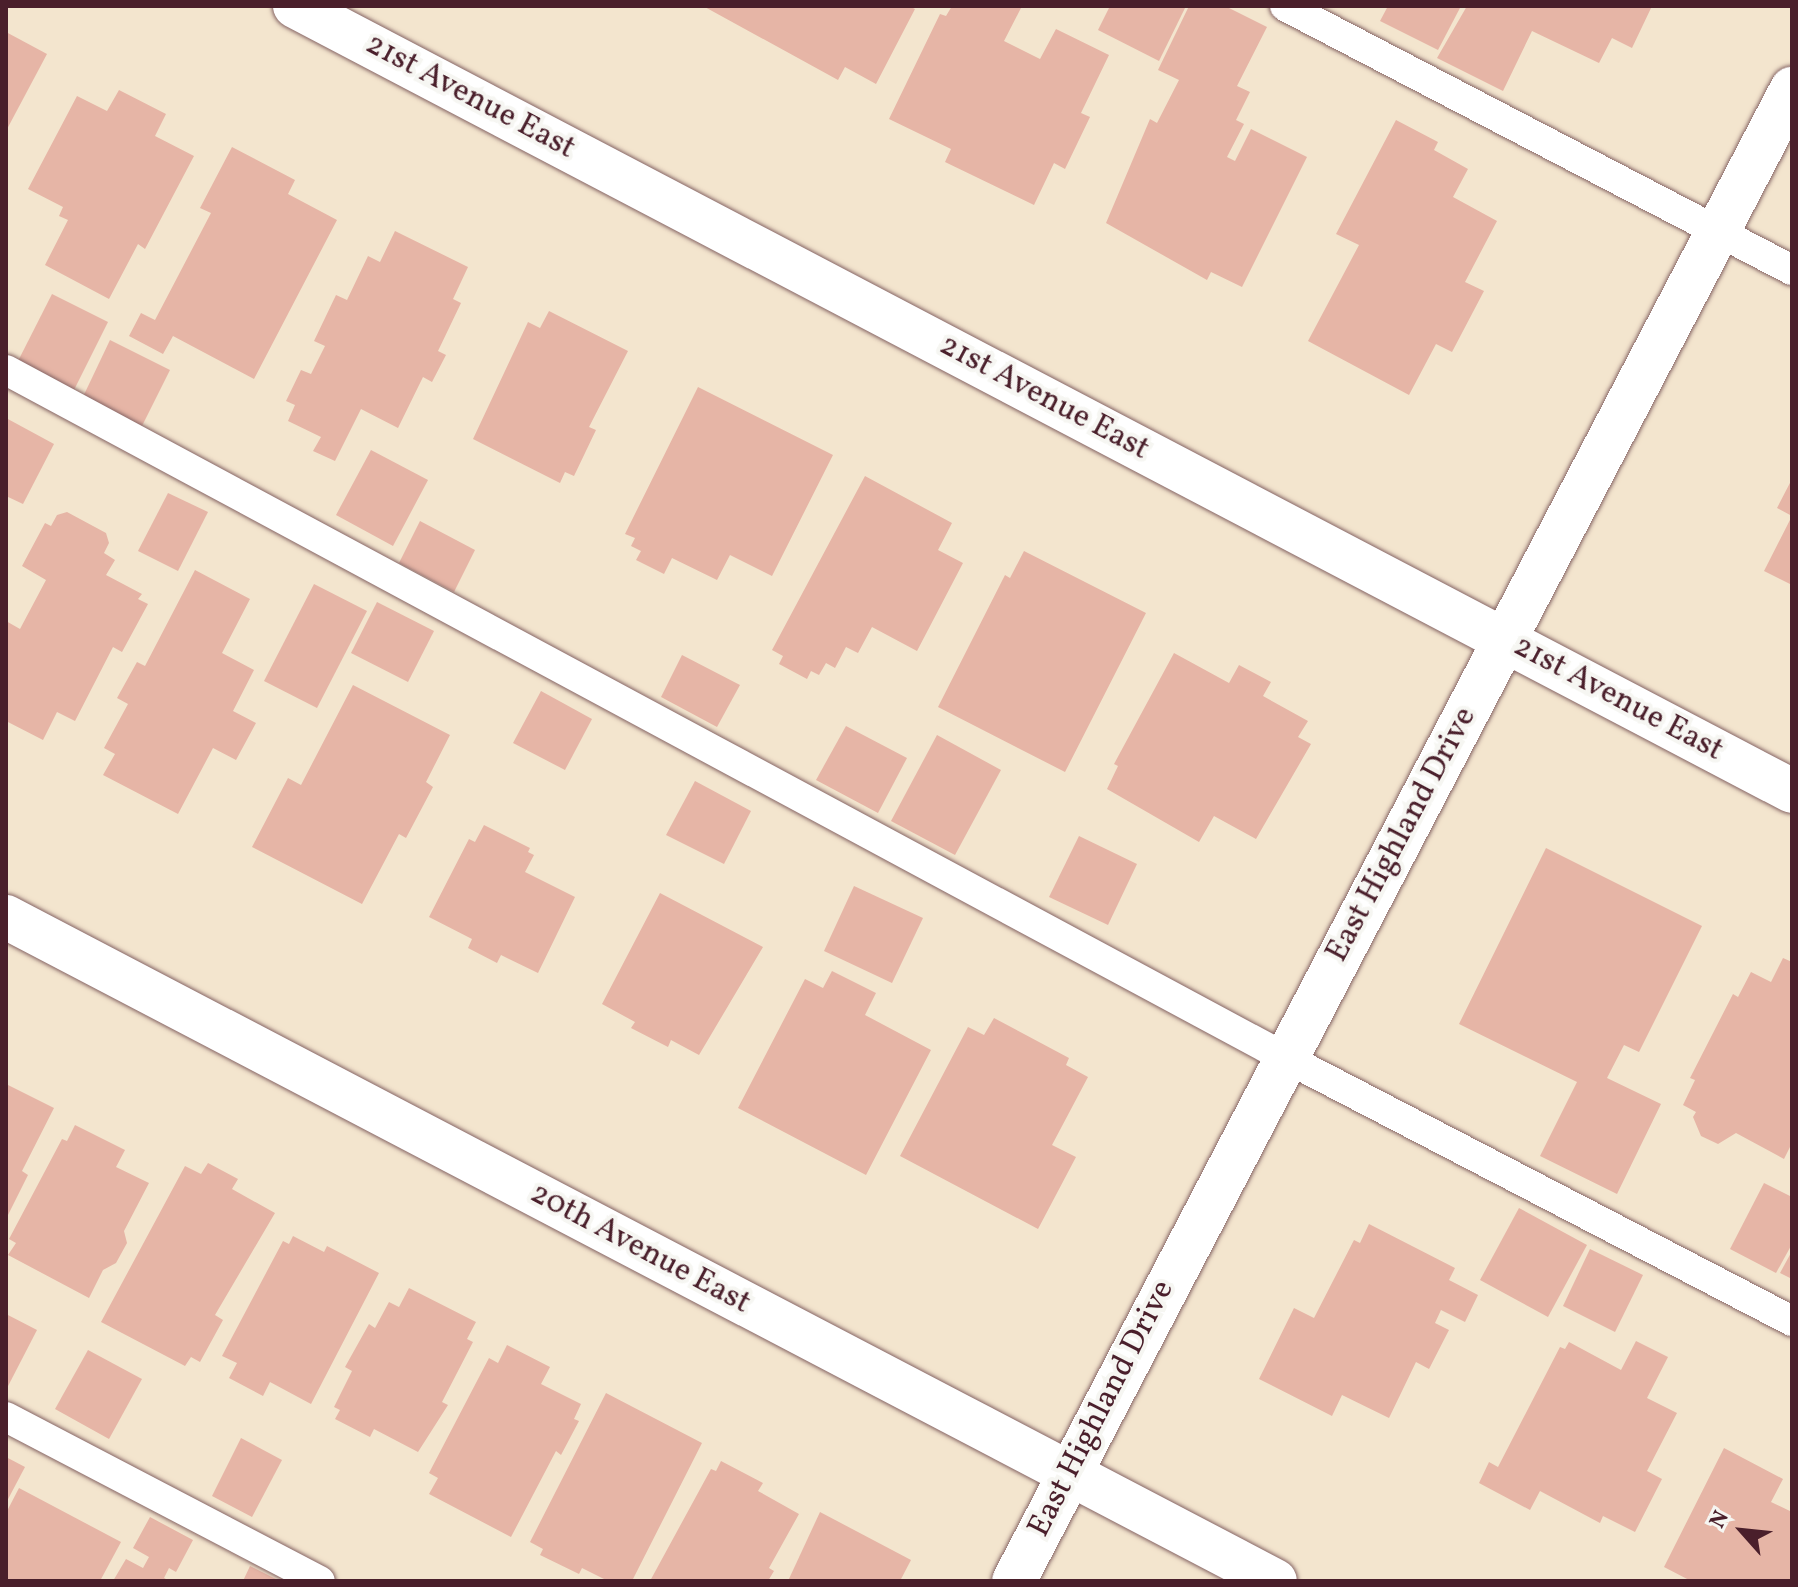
<!DOCTYPE html>
<html>
<head>
<meta charset="utf-8">
<style>
	body { margin:0 }
	#map { position:relative; width:1798px; height:1587px; overflow:hidden; background:#f3e5ce; font-family:Vollkorn,serif }
	div>[style] { position:absolute }
	[style*='--x'] { left:calc(var(--x)*1px); top:calc(var(--y)*1px); width:calc(var(--w)*1px); rotate:calc(var(--a)*1deg) }
	.building>* { inset:0; background:#e6b5a6 }
	.roads { filter:drop-shadow(0 0 2px #856464) drop-shadow(0 0 2px #856464) }
	.lane>* { height:30px; margin:-15px; padding:0 15px; transform-origin:15px; border-radius:15px; background:#fff }
	.street>* { height:44px; margin:-22px; padding:0 22px; transform-origin:22px; border-radius:22px; background:#fff }
	span { translate:-50% -50%; white-space:nowrap; text-align:center; line-height:1.15; -webkit-text-stroke:8px #f6f6f2; paint-order:stroke }
	.street-label { font-size:32px; color:#4a1f2b }
	.frame { position:absolute; inset:0; border:8px solid #4a1f2b; pointer-events:none }
	.north { position:absolute; left:1702px; top:1491px; width:80px; height:80px; -webkit-text-stroke:6px #f6f6f2; paint-order:stroke; rotate:297deg; font-size:22px; font-weight:700; line-height:32px; text-align:center; color:#4a1f2b }
	.north::after { content:''; display:block; margin:auto; width:28px; height:36px; background:#4a1f2b; clip-path:polygon(50% 0,100% 100%,50% 72%,0 100%) }
</style>
</head>
<body>
<div id="map">
	<div class="building">
		<div style="clip-path:polygon(703px 6px,909px 6px,915px 9px,876px 84px,845px 67px,838px 80px)"></div>
		<div style="clip-path:polygon(952px 6px,1021px 8px,1004px 41px,1040px 59px,1056px 29px,1109px 55px,1081px 113px,1090px 117px,1065px 169px,1054px 163px,1034px 205px,945px 162px,951px 149px,889px 119px,940px 14px,946px 16px)"></div>
		<div style="clip-path:polygon(1110px 6px,1186px 6px,1159px 61px,1098px 30px)"></div>
		<div style="clip-path:polygon(1189px 6px,1225px 6px,1267px 27px,1237px 86px,1250px 92px,1236px 120px,1244px 124px,1227px 157px,1235px 161px,1251px 129px,1307px 157px,1242px 287px,1211px 272px,1207px 280px,1106px 223px,1150px 119px,1157px 123px,1179px 80px,1158px 70px)"></div>
		<div style="clip-path:polygon(1388px 6px,1461px 6px,1438px 50px,1380px 21px)"></div>
		<div style="clip-path:polygon(1467px 6px,1652px 6px,1632px 48px,1612px 38px,1599px 63px,1532px 31px,1503px 91px,1437px 58px)"></div>
		<div style="clip-path:polygon(6px 32px,47px 54px,6px 131px)"></div>
		<div style="clip-path:polygon(119px 90px,166px 114px,155px 136px,194px 156px,145px 249px,138px 244px,109px 299px,45px 265px,68px 220px,59px 216px,63px 207px,28px 189px,77px 96px,107px 111px)"></div>
		<div style="clip-path:polygon(1396px 120px,1438px 142px,1434px 150px,1468px 169px,1453px 197px,1497px 221px,1465px 282px,1484px 291px,1452px 352px,1436px 344px,1409px 395px,1308px 341px,1359px 245px,1336px 234px)"></div>
		<div style="clip-path:polygon(232px 147px,295px 180px,288px 194px,337px 220px,254px 379px,173px 336px,163px 354px,129px 336px,141px 313px,155px 320px,211px 213px,200px 208px)"></div>
		<div style="clip-path:polygon(395px 231px,468px 267px,453px 299px,461px 303px,438px 351px,446px 355px,432px 382px,423px 377px,398px 428px,361px 409px,335px 461px,313px 451px,321px 437px,288px 421px,295px 405px,286px 401px,301px 370px,311px 374px,325px 346px,314px 341px,336px 295px,347px 300px,368px 256px,380px 262px)"></div>
		<div style="clip-path:polygon(52px 294px,108px 322px,73px 392px,17px 363px)"></div>
		<div style="clip-path:polygon(549px 311px,628px 351px,589px 427px,596px 430px,574px 476px,565px 472px,560px 483px,473px 439px,528px 322px,540px 328px)"></div>
		<div style="clip-path:polygon(110px 340px,170px 370px,140px 430px,81px 401px)"></div>
		<div style="clip-path:polygon(698px 387px,833px 455px,772px 576px,730px 555px,717px 580px,672px 558px,664px 574px,636px 560px,641px 551px,631px 546px,635px 538px,625px 534px)"></div>
		<div style="clip-path:polygon(6px 418px,54px 444px,23px 504px,6px 496px)"></div>
		<div style="clip-path:polygon(371px 450px,428px 480px,393px 546px,336px 515px)"></div>
		<div style="clip-path:polygon(865px 476px,952px 523px,938px 550px,963px 563px,917px 651px,872px 627px,858px 653px,846px 647px,835px 668px,826px 663px,819px 675px,811px 671px,807px 679px,779px 664px,783px 656px,772px 650px)"></div>
		<div style="clip-path:polygon(1792px 479px,1792px 585px,1764px 571px,1792px 516px,1777px 508px)"></div>
		<div style="clip-path:polygon(168px 493px,208px 512px,178px 571px,138px 551px)"></div>
		<div style="clip-path:polygon(67px 512px,106px 533px,109px 543px,104px 553px,115px 560px,106px 575px,142px 594px,138px 599px,148px 604px,122px 652px,113px 647px,75px 721px,57px 712px,43px 740px,6px 721px,6px 621px,20px 629px,46px 580px,22px 566px,45px 523px,51px 526px,57px 515px)"></div>
		<div style="clip-path:polygon(420px 521px,475px 550px,454px 592px,399px 563px)"></div>
		<div style="clip-path:polygon(1024px 551px,1146px 613px,1065px 772px,938px 707px,1005px 575px,1010px 578px)"></div>
		<div style="clip-path:polygon(195px 570px,250px 599px,222px 653px,254px 670px,233px 711px,256px 723px,236px 760px,213px 748px,178px 814px,103px 775px,115px 754px,104px 748px,128px 704px,117px 698px,137px 662px,145px 666px)"></div>
		<div style="clip-path:polygon(314px 584px,367px 611px,317px 708px,264px 681px)"></div>
		<div style="clip-path:polygon(377px 602px,434px 631px,408px 682px,351px 653px)"></div>
		<div style="clip-path:polygon(1174px 653px,1229px 683px,1239px 665px,1271px 682px,1263px 696px,1308px 721px,1298px 737px,1311px 744px,1256px 839px,1214px 816px,1199px 842px,1107px 789px,1118px 766px,1114px 764px)"></div>
		<div style="clip-path:polygon(682px 655px,740px 685px,717px 727px,661px 697px)"></div>
		<div style="clip-path:polygon(353px 685px,450px 735px,426px 782px,433px 787px,406px 838px,399px 834px,362px 904px,252px 847px,288px 778px,301px 785px)"></div>
		<div style="clip-path:polygon(541px 691px,592px 719px,565px 770px,513px 743px)"></div>
		<div style="clip-path:polygon(846px 726px,907px 758px,878px 813px,816px 780px)"></div>
		<div style="clip-path:polygon(937px 735px,1001px 770px,955px 855px,891px 821px)"></div>
		<div style="clip-path:polygon(695px 781px,751px 811px,724px 864px,666px 835px)"></div>
		<div style="clip-path:polygon(484px 825px,530px 848px,528px 852px,534px 855px,525px 872px,575px 897px,538px 973px,501px 955px,497px 963px,468px 948px,472px 939px,429px 917px,469px 839px,475px 842px)"></div>
		<div style="clip-path:polygon(1079px 836px,1137px 864px,1108px 925px,1049px 897px)"></div>
		<div style="clip-path:polygon(1546px 848px,1702px 926px,1639px 1052px,1624px 1045px,1607px 1078px,1661px 1104px,1617px 1194px,1540px 1156px,1577px 1082px,1459px 1024px)"></div>
		<div style="clip-path:polygon(854px 886px,923px 918px,892px 983px,824px 951px)"></div>
		<div style="clip-path:polygon(660px 893px,763px 947px,699px 1055px,671px 1040px,668px 1047px,631px 1028px,635px 1022px,602px 1004px)"></div>
		<div style="clip-path:polygon(1783px 958px,1792px 962px,1792px 1143px,1784px 1159px,1736px 1133px,1718px 1144px,1701px 1136px,1693px 1117px,1696px 1112px,1683px 1105px,1695px 1080px,1690px 1078px,1733px 994px,1738px 997px,1751px 972px,1771px 982px)"></div>
		<div style="clip-path:polygon(832px 971px,876px 993px,865px 1015px,931px 1050px,866px 1175px,738px 1108px,805px 979px,823px 988px)"></div>
		<div style="clip-path:polygon(994px 1018px,1069px 1058px,1066px 1065px,1088px 1077px,1052px 1145px,1076px 1157px,1038px 1229px,900px 1156px,968px 1027px,984px 1035px)"></div>
		<div style="clip-path:polygon(6px 1084px,54px 1108px,22px 1171px,28px 1175px,6px 1219px)"></div>
		<div style="clip-path:polygon(75px 1125px,125px 1150px,116px 1167px,149px 1183px,124px 1231px,127px 1243px,116px 1263px,103px 1270px,89px 1298px,8px 1255px,16px 1243px,9px 1239px,62px 1139px,67px 1141px)"></div>
		<div style="clip-path:polygon(208px 1163px,238px 1179px,232px 1189px,275px 1213px,215px 1315px,223px 1320px,200px 1362px,191px 1357px,185px 1366px,101px 1322px,185px 1166px,201px 1174px)"></div>
		<div style="clip-path:polygon(1764px 1183px,1792px 1197px,1792px 1244px,1776px 1273px,1730px 1249px)"></div>
		<div style="clip-path:polygon(1519px 1208px,1587px 1245px,1548px 1317px,1480px 1280px)"></div>
		<div style="clip-path:polygon(1369px 1224px,1455px 1268px,1449px 1280px,1478px 1295px,1465px 1322px,1441px 1310px,1435px 1323px,1449px 1330px,1429px 1369px,1416px 1362px,1389px 1418px,1342px 1395px,1332px 1416px,1259px 1379px,1294px 1308px,1314px 1318px,1354px 1240px,1360px 1243px)"></div>
		<div style="clip-path:polygon(293px 1236px,324px 1252px,327px 1246px,379px 1273px,311px 1404px,270px 1382px,263px 1396px,229px 1378px,237px 1363px,222px 1356px,283px 1241px,289px 1244px)"></div>
		<div style="clip-path:polygon(1590px 1249px,1643px 1275px,1615px 1332px,1563px 1306px)"></div>
		<div style="clip-path:polygon(1792px 1251px,1792px 1279px,1780px 1273px)"></div>
		<div style="clip-path:polygon(409px 1288px,476px 1322px,467px 1339px,473px 1342px,442px 1402px,448px 1405px,418px 1452px,374px 1429px,370px 1437px,335px 1419px,340px 1410px,334px 1407px,352px 1371px,345px 1367px,369px 1324px,375px 1328px,389px 1302px,399px 1307px)"></div>
		<div style="clip-path:polygon(6px 1314px,37px 1330px,6px 1390px)"></div>
		<div style="clip-path:polygon(1636px 1341px,1668px 1357px,1647px 1398px,1677px 1413px,1647px 1471px,1662px 1479px,1635px 1532px,1603px 1516px,1600px 1523px,1540px 1491px,1530px 1510px,1479px 1483px,1489px 1462px,1498px 1467px,1560px 1347px,1565px 1349px,1569px 1342px,1621px 1370px)"></div>
		<div style="clip-path:polygon(507px 1345px,550px 1367px,541px 1384px,581px 1404px,574px 1419px,579px 1421px,561px 1455px,556px 1451px,511px 1537px,429px 1494px,438px 1478px,429px 1473px,489px 1358px,498px 1363px)"></div>
		<div style="clip-path:polygon(88px 1350px,142px 1379px,109px 1439px,55px 1409px)"></div>
		<div style="clip-path:polygon(606px 1393px,702px 1443px,632px 1581px,608px 1581px,582px 1568px,579px 1574px,540px 1555px,543px 1549px,530px 1542px)"></div>
		<div style="clip-path:polygon(241px 1438px,282px 1460px,252px 1517px,212px 1496px)"></div>
		<div style="clip-path:polygon(1724px 1448px,1783px 1479px,1771px 1502px,1792px 1512px,1792px 1581px,1691px 1581px,1664px 1567px)"></div>
		<div style="clip-path:polygon(6px 1457px,25px 1467px,6px 1503px)"></div>
		<div style="clip-path:polygon(721px 1461px,763px 1483px,758px 1491px,799px 1514px,769px 1568px,774px 1571px,768px 1581px,650px 1581px,711px 1469px,716px 1471px)"></div>
		<div style="clip-path:polygon(19px 1488px,121px 1542px,100px 1581px,6px 1581px,6px 1513px)"></div>
		<div style="clip-path:polygon(820px 1512px,911px 1560px,900px 1581px,788px 1581px)"></div>
		<div style="clip-path:polygon(150px 1517px,193px 1540px,176px 1572px,169px 1568px,164px 1578px,170px 1581px,113px 1581px,126px 1559px,143px 1568px,149px 1557px,133px 1548px)"></div>
		<div style="clip-path:polygon(250px 1566px,280px 1581px,243px 1581px)"></div>
	</div>
	<div class="roads">
		<div class="lane">
			<div style="--x:1285;--y:6;--w:572;--a:27.51"></div>
			<div style="--x:6;--y:370;--w:1451;--a:28.26"></div>
			<div style="--x:1284;--y:1057;--w:573;--a:27.46"></div>
			<div style="--x:6;--y:1417;--w:354;--a:27.6"></div>
		</div>
		<div class="street">
			<div style="--x:295;--y:6;--w:1690;--a:27.67"></div>
			<div style="--x:6;--y:917;--w:1432;--a:27.62"></div>
			<div style="--x:1014;--y:1581;--w:1683;--a:-62.46"></div>
		</div>
	</div>
	<div class="street-label">
		<span style="left:470px;top:97px;rotate:28deg">21st Avenue East</span>
		<span style="left:1044px;top:398px;rotate:28deg">21st Avenue East</span>
		<span style="left:1618px;top:699px;rotate:28deg">21st Avenue East</span>
		<span style="left:1402px;top:835px;rotate:-62deg">East Highland Drive</span>
		<span style="left:640px;top:1249px;rotate:28deg">20th Avenue East</span>
		<span style="left:1102px;top:1409px;rotate:-63deg">East Highland Drive</span>
	</div>
	<div class="frame"></div>
	<div class="north">N</div>
</div>
</body>
</html>
